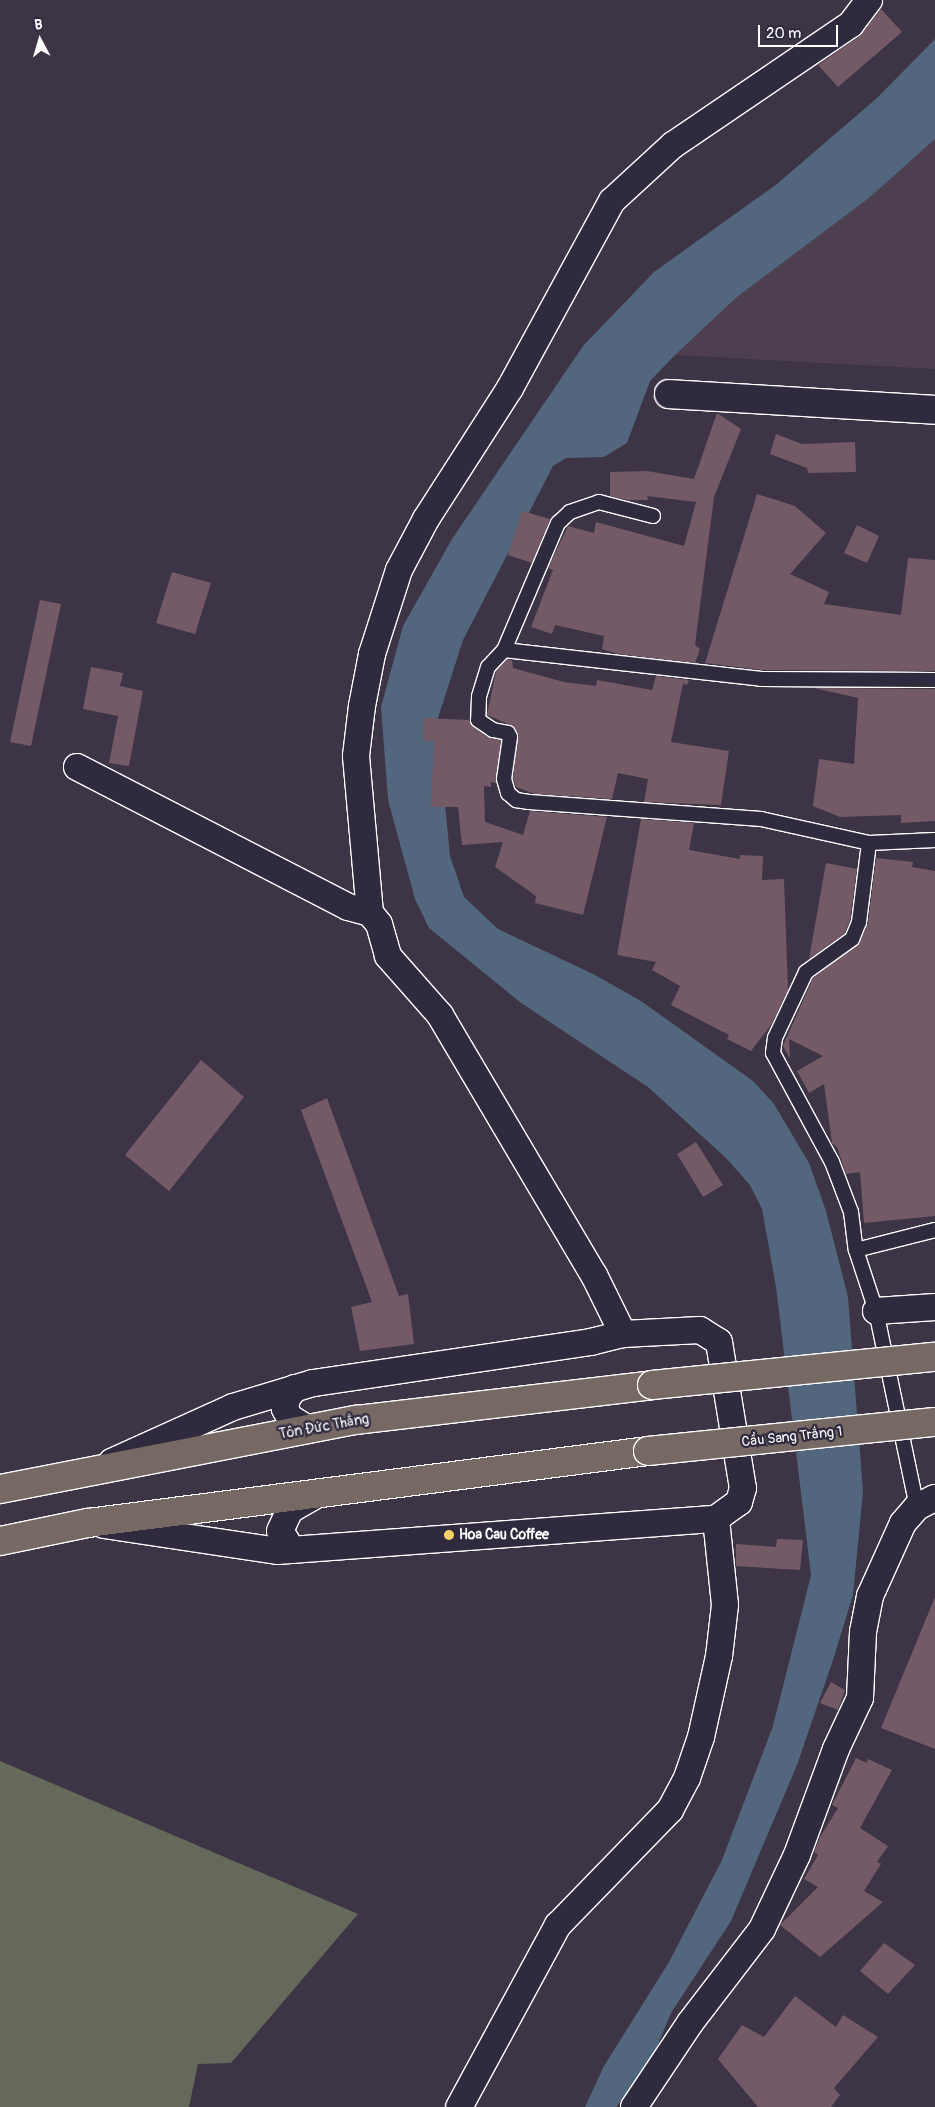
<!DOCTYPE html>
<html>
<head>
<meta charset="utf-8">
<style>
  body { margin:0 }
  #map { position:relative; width:935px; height:2107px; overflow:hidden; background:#3d3445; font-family:Pangolin,sans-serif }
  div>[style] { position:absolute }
  .built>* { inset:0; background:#4d3f4f }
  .green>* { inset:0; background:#65695b }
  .water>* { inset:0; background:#52677d }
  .building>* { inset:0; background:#735a66 }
  .roads { filter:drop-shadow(1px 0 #fff) drop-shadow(-1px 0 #fff) drop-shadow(0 1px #fff) drop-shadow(0 -1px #fff) }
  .service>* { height:14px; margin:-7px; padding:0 7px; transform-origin:7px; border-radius:7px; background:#2f2a3d }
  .minor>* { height:26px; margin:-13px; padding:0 13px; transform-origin:13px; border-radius:13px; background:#2f2a3d }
  .tertiary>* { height:28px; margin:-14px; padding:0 14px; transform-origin:14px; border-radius:14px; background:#2f2a3d }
  .trunk>* { height:28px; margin:-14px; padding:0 14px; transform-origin:14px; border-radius:14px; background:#766964 }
  .bridges { filter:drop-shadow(1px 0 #fff) drop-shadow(-1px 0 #fff) drop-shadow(0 1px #fff) drop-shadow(0 -1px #fff) }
  .trunk-bridge>* { height:28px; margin:-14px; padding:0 14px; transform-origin:14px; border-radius:14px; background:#766964 }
  .dots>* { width:14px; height:14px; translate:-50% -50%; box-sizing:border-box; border:2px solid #2f2a3d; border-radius:50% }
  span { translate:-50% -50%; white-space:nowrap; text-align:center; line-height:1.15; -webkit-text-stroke:4.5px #2f2a3d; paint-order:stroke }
  .street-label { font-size:14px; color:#fff }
  .poi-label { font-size:14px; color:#fff; font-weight:700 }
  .left { translate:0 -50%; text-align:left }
  .north { position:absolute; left:15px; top:15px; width:50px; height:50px; -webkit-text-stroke:4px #2f2a3d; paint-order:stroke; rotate:354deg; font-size:14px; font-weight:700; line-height:20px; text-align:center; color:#fff }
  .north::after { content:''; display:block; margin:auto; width:18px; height:22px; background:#fff; clip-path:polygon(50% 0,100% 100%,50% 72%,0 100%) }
  .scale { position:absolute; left:758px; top:25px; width:80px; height:22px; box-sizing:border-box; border:2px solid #fff; border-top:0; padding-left:6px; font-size:15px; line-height:18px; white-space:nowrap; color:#fff; -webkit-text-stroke:4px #2f2a3d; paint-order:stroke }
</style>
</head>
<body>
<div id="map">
  <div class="built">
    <i style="clip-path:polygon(935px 139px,935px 369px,675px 355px,737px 297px,869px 198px)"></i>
  </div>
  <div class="green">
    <i style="clip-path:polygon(0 1761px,358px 1914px,231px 2063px,198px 2064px,189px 2107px,0 2107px)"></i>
  </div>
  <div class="water">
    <i style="clip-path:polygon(935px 39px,935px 139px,869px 198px,737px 297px,675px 355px,650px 381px,627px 443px,604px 457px,566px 458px,553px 466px,463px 640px,437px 721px,450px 856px,464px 897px,498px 929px,593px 974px,641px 1001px,753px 1081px,774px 1104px,809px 1163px,826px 1211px,848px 1297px,863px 1492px,853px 1595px,833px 1660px,797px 1765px,731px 1921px,671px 2013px,649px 2066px,616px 2107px,585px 2107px,604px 2066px,669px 1962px,722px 1860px,773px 1726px,811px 1575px,776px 1287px,762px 1209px,750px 1185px,726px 1158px,648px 1087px,521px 1003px,429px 928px,415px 899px,388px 800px,381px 707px,403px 626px,452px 539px,583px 346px,654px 272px,777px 184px,877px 98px)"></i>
  </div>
  <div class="building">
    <i style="clip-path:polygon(881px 9px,902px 32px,838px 87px,818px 65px,860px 36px)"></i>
    <i style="clip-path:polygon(717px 413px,741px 429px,714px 497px,695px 645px,700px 649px,695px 663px,618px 654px,602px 649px,604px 636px,555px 625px,552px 634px,531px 627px,553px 570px,548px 568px,568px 526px,594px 533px,596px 522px,684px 546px,696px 502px,647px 496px,648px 500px,628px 500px,610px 496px,610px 472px,647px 471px,694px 479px)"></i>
    <i style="clip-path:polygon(776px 434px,802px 444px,855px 442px,856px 472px,808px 473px,807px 468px,770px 454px)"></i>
    <i style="clip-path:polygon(757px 494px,795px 506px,826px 533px,790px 574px,829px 592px,824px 604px,901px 615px,908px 558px,935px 560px,935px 671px,762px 670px,705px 663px)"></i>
    <i style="clip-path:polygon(522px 511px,550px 519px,532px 563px,508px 555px)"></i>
    <i style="clip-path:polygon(857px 525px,879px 536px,867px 563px,844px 553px)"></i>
    <i style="clip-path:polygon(172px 572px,211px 583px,195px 634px,156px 623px)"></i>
    <i style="clip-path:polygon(40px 600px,61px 604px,31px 746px,10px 742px)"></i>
    <i style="clip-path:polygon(507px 659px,512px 660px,513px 668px,564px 682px,596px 686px,597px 680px,652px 690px,656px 676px,689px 680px,687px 685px,683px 684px,671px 742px,729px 751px,721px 805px,644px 802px,648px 779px,618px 773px,612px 799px,535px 794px,516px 787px,513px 778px,518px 733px,513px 726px,487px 715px,496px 671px)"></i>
    <i style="clip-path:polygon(91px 667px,123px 673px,120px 686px,143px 691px,129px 766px,109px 763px,118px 716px,83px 709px)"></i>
    <i style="clip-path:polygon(814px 688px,935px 689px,935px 821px,901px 823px,901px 815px,840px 817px,813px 806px,819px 759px,854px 764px,858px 698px)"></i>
    <i style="clip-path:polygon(424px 718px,469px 720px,473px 727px,488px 737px,501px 740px,496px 783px,491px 782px,491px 787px,484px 786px,485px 822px,523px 835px,530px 811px,607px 817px,583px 915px,535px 903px,536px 896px,495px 867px,503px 842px,462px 845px,458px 807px,431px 807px,434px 741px,423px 740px)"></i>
    <i style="clip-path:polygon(641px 819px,694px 823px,689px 850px,740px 859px,740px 855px,763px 856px,762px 880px,784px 879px,788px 990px,771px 1025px,751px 1051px,727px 1039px,729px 1035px,671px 1005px,680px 986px,652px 970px,656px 962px,617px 955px)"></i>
    <i style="clip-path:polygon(876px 858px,913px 862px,912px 867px,935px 871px,935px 1216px,864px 1223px,860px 1172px,846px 1174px,837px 1147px,832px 1143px,824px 1084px,809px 1093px,797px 1071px,823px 1056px,789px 1039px,790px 1059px,783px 1046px,813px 978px,860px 942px,868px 923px)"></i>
    <i style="clip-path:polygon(826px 863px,857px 869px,850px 920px,845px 933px,809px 959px)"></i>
    <i style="clip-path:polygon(201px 1060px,244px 1097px,169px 1191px,125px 1155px)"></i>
    <i style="clip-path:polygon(327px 1098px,399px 1296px,408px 1294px,414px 1344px,360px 1351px,351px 1307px,372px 1302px,301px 1110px)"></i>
    <i style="clip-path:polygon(696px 1142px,723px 1185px,703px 1197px,677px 1154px)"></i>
    <i style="clip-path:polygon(777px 1539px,803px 1540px,800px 1570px,736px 1566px,736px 1544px,776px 1547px)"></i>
    <i style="clip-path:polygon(935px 1597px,935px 1749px,881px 1728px)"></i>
    <i style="clip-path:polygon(831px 1682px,845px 1690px,838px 1710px,820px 1703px)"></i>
    <i style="clip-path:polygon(856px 1758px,867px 1763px,868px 1759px,892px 1770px,860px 1828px,888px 1846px,877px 1862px,881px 1864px,864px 1891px,883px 1902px,820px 1957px,780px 1925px,818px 1887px,804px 1879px,818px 1855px,814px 1852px,820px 1837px,838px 1808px,832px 1805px)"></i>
    <i style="clip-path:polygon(884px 1943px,915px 1965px,888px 1994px,860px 1971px)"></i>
    <i style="clip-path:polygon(795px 1996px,836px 2027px,843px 2015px,878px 2037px,834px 2088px,840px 2095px,831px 2107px,758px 2107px,718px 2059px,742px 2025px,764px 2037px)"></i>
  </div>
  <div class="roads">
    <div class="service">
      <i style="left:653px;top:516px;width:56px;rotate:-165.5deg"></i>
      <i style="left:599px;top:502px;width:31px;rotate:161deg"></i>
      <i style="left:570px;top:512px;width:16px;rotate:137deg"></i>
      <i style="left:558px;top:523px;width:138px;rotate:113deg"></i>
      <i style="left:504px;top:650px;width:23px;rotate:133deg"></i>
      <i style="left:488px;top:667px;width:31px;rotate:107deg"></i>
      <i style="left:479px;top:697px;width:23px;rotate:92deg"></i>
      <i style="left:478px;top:720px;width:18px;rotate:34deg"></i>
      <i style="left:493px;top:730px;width:15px;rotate:11deg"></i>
      <i style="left:508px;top:733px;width:4px;rotate:63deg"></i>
      <i style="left:510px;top:737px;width:42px;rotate:98.1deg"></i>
      <i style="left:504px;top:779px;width:15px;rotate:74deg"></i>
      <i style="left:508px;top:793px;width:11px;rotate:41deg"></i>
      <i style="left:516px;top:800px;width:13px;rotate:9deg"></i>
      <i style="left:529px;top:802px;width:233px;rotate:4.2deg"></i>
      <i style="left:761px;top:819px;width:111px;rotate:12.5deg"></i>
      <i style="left:869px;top:843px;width:66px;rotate:-2.6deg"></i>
      <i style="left:504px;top:650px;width:259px;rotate:6.4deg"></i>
      <i style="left:761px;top:679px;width:174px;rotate:0.3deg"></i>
      <i style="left:869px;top:843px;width:80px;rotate:97.2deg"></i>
      <i style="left:859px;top:922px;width:18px;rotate:112deg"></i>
      <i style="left:852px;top:939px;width:57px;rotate:144.3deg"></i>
      <i style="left:806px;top:972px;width:73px;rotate:115.2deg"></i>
      <i style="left:775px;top:1038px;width:15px;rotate:98deg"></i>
      <i style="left:773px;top:1053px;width:124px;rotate:61.6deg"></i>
      <i style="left:832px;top:1162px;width:53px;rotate:69.2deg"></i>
      <i style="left:851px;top:1212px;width:38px;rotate:83deg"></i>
      <i style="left:856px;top:1250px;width:64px;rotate:71.8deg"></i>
      <i style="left:876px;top:1311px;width:200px;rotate:78.2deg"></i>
      <i style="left:856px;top:1250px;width:81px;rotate:-14.2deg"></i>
    </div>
    <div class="minor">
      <i style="left:77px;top:767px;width:305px;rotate:27.3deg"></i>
      <i style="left:348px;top:907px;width:23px;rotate:15deg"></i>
      <i style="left:370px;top:913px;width:14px;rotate:51deg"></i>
      <i style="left:379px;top:924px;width:33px;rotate:74deg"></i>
      <i style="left:388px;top:956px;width:79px;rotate:48.6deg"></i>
      <i style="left:440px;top:1015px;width:302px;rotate:59.4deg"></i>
      <i style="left:594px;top:1275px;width:66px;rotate:63.8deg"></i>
      <i style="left:623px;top:1334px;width:33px;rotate:166deg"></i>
      <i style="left:591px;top:1342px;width:281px;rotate:171.6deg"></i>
      <i style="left:313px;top:1383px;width:84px;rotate:163.3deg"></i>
      <i style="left:233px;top:1407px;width:133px;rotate:155.6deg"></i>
      <i style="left:370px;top:913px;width:158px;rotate:-95.1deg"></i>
      <i style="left:356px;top:756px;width:50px;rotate:-83.2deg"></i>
      <i style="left:362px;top:706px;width:53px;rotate:-79.1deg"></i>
      <i style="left:372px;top:654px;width:88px;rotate:-72.2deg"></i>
      <i style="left:399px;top:570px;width:58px;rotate:-62.1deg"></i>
      <i style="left:426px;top:519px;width:156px;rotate:-57.3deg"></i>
      <i style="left:510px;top:388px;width:213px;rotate:-61.4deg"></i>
      <i style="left:612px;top:201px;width:83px;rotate:-42.6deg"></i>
      <i style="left:673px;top:145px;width:215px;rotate:-34.2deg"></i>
      <i style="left:851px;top:24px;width:30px;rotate:-53deg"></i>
      <i style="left:876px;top:1311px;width:59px;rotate:-3.9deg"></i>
      <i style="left:623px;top:1334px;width:77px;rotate:-3deg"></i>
      <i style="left:700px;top:1330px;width:22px;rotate:32deg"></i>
      <i style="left:719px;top:1342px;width:148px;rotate:80.7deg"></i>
      <i style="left:743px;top:1488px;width:15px;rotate:106deg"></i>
      <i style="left:739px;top:1502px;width:29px;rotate:144deg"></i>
      <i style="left:295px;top:1388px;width:13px;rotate:129deg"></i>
      <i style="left:287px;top:1398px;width:11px;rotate:100deg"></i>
      <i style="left:285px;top:1409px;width:10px;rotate:61deg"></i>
      <i style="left:290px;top:1418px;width:21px;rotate:31deg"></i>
      <i style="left:104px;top:1525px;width:175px;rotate:8.5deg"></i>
      <i style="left:277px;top:1551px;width:440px;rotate:-4.2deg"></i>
      <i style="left:716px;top:1519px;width:86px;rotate:84deg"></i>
      <i style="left:725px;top:1605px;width:51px;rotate:96.7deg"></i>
      <i style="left:719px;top:1656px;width:83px;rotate:102.5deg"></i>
      <i style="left:701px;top:1737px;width:43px;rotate:108.9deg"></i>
      <i style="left:687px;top:1778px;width:36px;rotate:118deg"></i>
      <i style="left:670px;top:1810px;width:161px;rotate:134.2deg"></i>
      <i style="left:558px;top:1925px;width:207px;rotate:118.5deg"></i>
      <i style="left:292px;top:1550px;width:22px;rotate:-122deg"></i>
      <i style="left:280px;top:1531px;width:23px;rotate:-65deg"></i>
      <i style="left:290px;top:1510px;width:34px;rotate:-30deg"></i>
      <i style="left:634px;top:2107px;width:101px;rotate:-56.3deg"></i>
      <i style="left:690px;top:2023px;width:118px;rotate:-52.5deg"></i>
      <i style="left:762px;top:1929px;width:82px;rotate:-64.7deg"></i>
      <i style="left:797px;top:1855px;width:113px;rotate:-69.8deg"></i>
      <i style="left:836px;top:1749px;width:56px;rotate:-64.8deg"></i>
      <i style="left:860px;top:1698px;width:66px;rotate:-87.4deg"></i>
      <i style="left:863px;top:1632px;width:37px;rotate:-79deg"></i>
      <i style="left:870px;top:1596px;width:80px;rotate:-65.7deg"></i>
      <i style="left:903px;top:1523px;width:21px;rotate:-49deg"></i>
      <i style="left:917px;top:1507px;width:20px;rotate:-27deg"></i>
    </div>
    <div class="tertiary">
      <i style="left:669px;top:394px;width:266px;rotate:3.4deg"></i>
    </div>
    <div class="trunk">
      <i style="left:0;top:1489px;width:363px;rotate:-11deg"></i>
      <i style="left:356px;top:1420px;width:298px;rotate:-6.7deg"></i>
      <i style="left:0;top:1541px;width:90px;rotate:-11.6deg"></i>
      <i style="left:88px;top:1523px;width:565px;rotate:-7.33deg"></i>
    </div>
  </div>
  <div class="bridges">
    <div class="trunk-bridge">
      <i style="left:652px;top:1385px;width:284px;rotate:-5.7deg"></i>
      <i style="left:648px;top:1451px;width:288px;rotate:-5.8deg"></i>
    </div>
  </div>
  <div class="dots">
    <i style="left:449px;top:1535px;background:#ffd166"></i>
  </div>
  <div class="street-label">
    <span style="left:324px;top:1427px;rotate:-10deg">Tôn Đức Thắng</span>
    <span style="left:792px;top:1437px;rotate:-6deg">Cầu Sang Trắng 1</span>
  </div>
  <div class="poi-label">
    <span class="left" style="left:459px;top:1535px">Hoa Cau Coffee</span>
  </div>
  <div class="north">B</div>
  <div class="scale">20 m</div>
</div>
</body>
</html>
